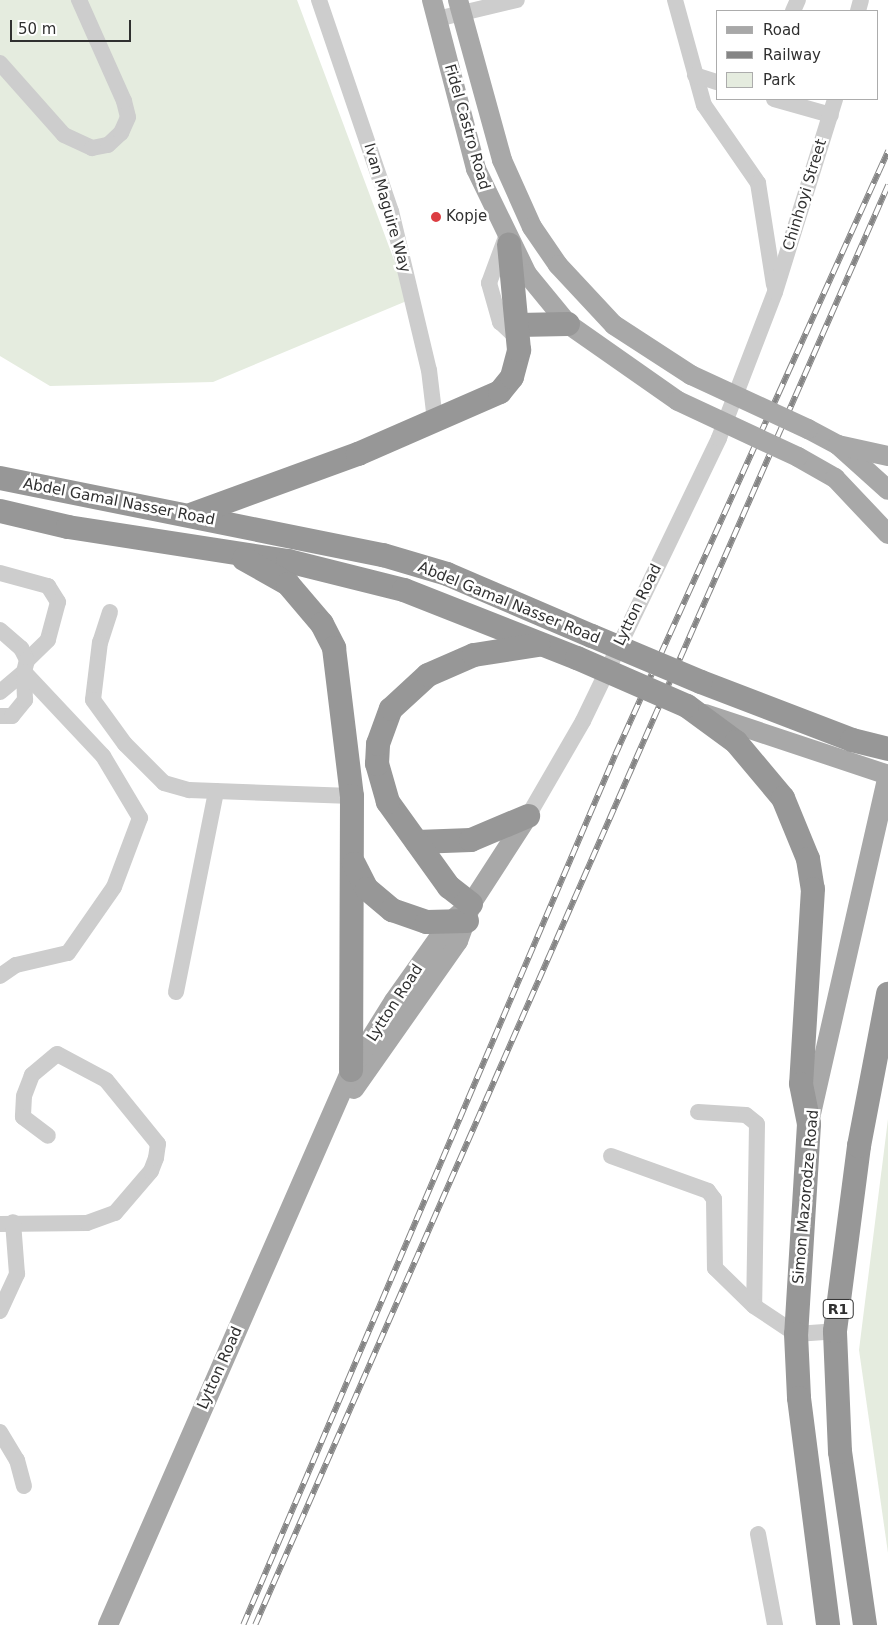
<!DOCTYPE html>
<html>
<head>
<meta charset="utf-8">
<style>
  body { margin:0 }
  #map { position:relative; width:888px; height:1625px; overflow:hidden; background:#fff; font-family:"DejaVu Sans",sans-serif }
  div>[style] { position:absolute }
  .green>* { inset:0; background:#e5ecdf }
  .minor>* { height:16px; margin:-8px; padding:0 8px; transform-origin:8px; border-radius:8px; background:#cdcdcd }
  .major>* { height:20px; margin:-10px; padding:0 10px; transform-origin:10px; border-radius:10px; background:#a8a8a8 }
  .highway>* { height:24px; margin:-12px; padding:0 12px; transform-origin:12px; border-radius:12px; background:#979797 }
  .rail>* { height:5.5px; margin-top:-2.75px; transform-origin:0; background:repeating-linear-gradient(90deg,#fff 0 11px,#858585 0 22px); box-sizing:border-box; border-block:1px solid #858585 }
  .major-bridge>* { height:20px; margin:-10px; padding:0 10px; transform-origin:10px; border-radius:10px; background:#a8a8a8 }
  .highway-bridge>* { height:24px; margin:-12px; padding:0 12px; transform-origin:12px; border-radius:12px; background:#979797 }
  .dots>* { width:14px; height:14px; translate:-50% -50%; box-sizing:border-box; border:2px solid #fff; border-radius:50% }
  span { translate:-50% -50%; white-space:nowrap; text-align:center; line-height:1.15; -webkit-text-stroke:5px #fff; paint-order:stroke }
  .shield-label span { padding:1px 4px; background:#fff; border:1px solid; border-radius:4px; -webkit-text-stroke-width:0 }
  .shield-label { font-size:14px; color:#303030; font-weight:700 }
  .street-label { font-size:15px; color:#303030 }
  .poi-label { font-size:15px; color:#303030 }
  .left { translate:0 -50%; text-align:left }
  .legend { position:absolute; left:716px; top:10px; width:162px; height:90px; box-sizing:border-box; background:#fff; border:1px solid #acacac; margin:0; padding:6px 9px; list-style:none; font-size:15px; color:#303030 }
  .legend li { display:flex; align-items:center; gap:10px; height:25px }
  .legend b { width:25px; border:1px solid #acacac }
  .scale { position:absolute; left:10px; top:20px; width:121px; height:22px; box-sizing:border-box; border:2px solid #303030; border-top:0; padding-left:6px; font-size:15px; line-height:18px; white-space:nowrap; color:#303030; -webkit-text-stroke:4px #fff; paint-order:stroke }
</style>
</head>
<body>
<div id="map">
  <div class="green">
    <i style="clip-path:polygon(0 0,297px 0,409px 300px,213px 382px,50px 386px,0 356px)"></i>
    <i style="clip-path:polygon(888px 1119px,888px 1553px,859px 1350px)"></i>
  </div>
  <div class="minor">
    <i style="left:319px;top:0;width:223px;rotate:71.2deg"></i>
    <i style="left:391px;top:211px;width:163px;rotate:76.6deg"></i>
    <i style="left:429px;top:370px;width:50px;rotate:83.2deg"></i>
    <i style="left:675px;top:0;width:109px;rotate:74.6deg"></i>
    <i style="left:704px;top:105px;width:95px;rotate:55.3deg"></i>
    <i style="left:758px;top:183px;width:103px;rotate:81.1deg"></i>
    <i style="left:793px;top:11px;width:12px;rotate:-66deg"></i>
    <i style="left:858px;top:11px;width:11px;rotate:-75deg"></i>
    <i style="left:437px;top:19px;width:82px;rotate:-13.4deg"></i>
    <i style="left:0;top:63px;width:96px;rotate:48.4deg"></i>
    <i style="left:64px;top:135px;width:31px;rotate:25deg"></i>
    <i style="left:92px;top:148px;width:16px;rotate:-11deg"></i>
    <i style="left:108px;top:145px;width:18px;rotate:-43deg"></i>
    <i style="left:121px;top:133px;width:17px;rotate:-66deg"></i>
    <i style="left:128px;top:117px;width:16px;rotate:-104deg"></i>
    <i style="left:124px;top:101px;width:111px;rotate:-114deg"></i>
    <i style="left:695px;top:75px;width:23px;rotate:18deg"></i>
    <i style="left:774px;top:99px;width:59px;rotate:15.7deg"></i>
    <i style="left:506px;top:237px;width:49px;rotate:110.3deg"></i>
    <i style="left:489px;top:283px;width:41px;rotate:74.2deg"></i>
    <i style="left:500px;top:322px;width:26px;rotate:43deg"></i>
    <i style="left:0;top:573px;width:50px;rotate:15.2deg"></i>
    <i style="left:48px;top:586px;width:19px;rotate:58deg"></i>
    <i style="left:58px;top:602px;width:39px;rotate:105deg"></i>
    <i style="left:48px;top:640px;width:29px;rotate:136deg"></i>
    <i style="left:110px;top:612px;width:32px;rotate:108deg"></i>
    <i style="left:100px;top:642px;width:58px;rotate:96.9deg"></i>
    <i style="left:93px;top:700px;width:54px;rotate:54deg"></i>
    <i style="left:125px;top:744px;width:55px;rotate:45deg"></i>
    <i style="left:164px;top:783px;width:26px;rotate:16deg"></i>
    <i style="left:189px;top:790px;width:163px;rotate:2.1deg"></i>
    <i style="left:0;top:630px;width:28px;rotate:41deg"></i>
    <i style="left:21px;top:648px;width:13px;rotate:63deg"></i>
    <i style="left:27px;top:660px;width:12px;rotate:104deg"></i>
    <i style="left:24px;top:672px;width:31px;rotate:140deg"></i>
    <i style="left:0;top:716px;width:12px"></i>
    <i style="left:12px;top:716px;width:21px;rotate:-51deg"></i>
    <i style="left:25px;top:700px;width:28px;rotate:-92deg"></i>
    <i style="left:528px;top:816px;width:110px;rotate:-59.9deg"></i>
    <i style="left:583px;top:721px;width:314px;rotate:-64.3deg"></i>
    <i style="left:719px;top:438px;width:156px;rotate:-69deg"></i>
    <i style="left:775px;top:292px;width:202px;rotate:-72.7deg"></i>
    <i style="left:0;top:976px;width:19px;rotate:-35deg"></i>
    <i style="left:16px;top:965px;width:53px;rotate:-13deg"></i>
    <i style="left:68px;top:953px;width:80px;rotate:-55.1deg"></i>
    <i style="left:114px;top:887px;width:74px;rotate:-69.4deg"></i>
    <i style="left:140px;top:818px;width:72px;rotate:-120.8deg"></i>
    <i style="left:103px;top:756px;width:115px;rotate:-133.2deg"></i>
    <i style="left:176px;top:992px;width:205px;rotate:-78.7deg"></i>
    <i style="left:698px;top:1112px;width:48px;rotate:3.6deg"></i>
    <i style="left:746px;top:1115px;width:14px;rotate:39deg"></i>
    <i style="left:757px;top:1124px;width:182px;rotate:90.9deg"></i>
    <i style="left:754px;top:1306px;width:50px;rotate:33.7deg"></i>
    <i style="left:796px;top:1334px;width:39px;rotate:-4deg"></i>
    <i style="left:611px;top:1156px;width:103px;rotate:19.8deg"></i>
    <i style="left:708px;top:1191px;width:10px;rotate:53deg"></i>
    <i style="left:714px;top:1199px;width:69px;rotate:89.2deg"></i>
    <i style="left:715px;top:1268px;width:54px;rotate:44.3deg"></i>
    <i style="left:0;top:1224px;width:87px;rotate:-0.7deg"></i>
    <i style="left:87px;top:1223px;width:30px;rotate:-20deg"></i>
    <i style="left:115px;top:1213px;width:55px;rotate:-49.4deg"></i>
    <i style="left:151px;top:1171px;width:14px;rotate:-69deg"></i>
    <i style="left:156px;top:1158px;width:14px;rotate:-82deg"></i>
    <i style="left:158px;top:1144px;width:82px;rotate:-129.1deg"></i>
    <i style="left:106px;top:1080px;width:55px;rotate:-152deg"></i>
    <i style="left:57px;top:1054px;width:33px;rotate:140deg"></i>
    <i style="left:32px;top:1075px;width:22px;rotate:111deg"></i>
    <i style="left:24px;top:1096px;width:21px;rotate:93deg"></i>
    <i style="left:23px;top:1117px;width:31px;rotate:37deg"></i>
    <i style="left:0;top:1311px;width:41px;rotate:-65.3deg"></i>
    <i style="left:17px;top:1274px;width:52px;rotate:-94.4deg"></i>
    <i style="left:0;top:1432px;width:33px;rotate:59deg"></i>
    <i style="left:17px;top:1460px;width:27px;rotate:75deg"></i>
    <i style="left:758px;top:1534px;width:93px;rotate:79.4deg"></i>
  </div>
  <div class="major">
    <i style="left:432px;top:0;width:175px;rotate:75.4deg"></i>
    <i style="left:476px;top:169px;width:117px;rotate:64.1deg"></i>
    <i style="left:527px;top:274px;width:65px;rotate:50.6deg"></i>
    <i style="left:568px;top:324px;width:134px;rotate:35deg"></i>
    <i style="left:458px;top:0;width:166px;rotate:74.6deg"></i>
    <i style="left:502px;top:160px;width:73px;rotate:65.9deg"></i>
    <i style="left:532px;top:227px;width:46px;rotate:55.6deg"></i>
    <i style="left:558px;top:265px;width:82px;rotate:47deg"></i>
    <i style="left:614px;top:325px;width:92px;rotate:33deg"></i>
    <i style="left:808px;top:429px;width:34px;rotate:28deg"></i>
    <i style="left:838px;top:445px;width:67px;rotate:42deg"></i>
    <i style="left:838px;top:445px;width:51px;rotate:12.4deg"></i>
    <i style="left:798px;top:457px;width:43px;rotate:29.6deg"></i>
    <i style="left:835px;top:478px;width:77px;rotate:46.6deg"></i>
    <i style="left:705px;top:714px;width:193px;rotate:18.4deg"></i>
    <i style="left:888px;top:775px;width:356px;rotate:102.8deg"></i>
    <i style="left:354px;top:1089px;width:181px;rotate:-54.9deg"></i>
    <i style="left:458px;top:941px;width:35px;rotate:-70deg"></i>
    <i style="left:108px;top:1625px;width:606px;rotate:-66.35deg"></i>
    <i style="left:351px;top:1070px;width:81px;rotate:-58.1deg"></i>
    <i style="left:394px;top:1001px;width:97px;rotate:-54.7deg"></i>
    <i style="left:450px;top:922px;width:28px;rotate:-41deg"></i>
    <i style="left:471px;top:904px;width:105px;rotate:-57.1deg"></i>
  </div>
  <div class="highway">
    <i style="left:518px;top:325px;width:50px;rotate:-1.1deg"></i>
    <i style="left:0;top:478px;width:391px;rotate:11.4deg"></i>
    <i style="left:383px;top:555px;width:67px;rotate:16.5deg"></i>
    <i style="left:447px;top:574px;width:158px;rotate:23.2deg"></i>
    <i style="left:0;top:511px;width:70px;rotate:13.2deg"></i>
    <i style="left:68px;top:527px;width:223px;rotate:8.8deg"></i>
    <i style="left:288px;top:561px;width:120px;rotate:14deg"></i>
    <i style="left:404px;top:590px;width:186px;rotate:21.5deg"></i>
    <i style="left:193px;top:514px;width:176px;rotate:-20deg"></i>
    <i style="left:358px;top:454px;width:155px;rotate:-23.6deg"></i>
    <i style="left:500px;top:392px;width:19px;rotate:-51deg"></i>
    <i style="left:512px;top:377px;width:28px;rotate:-75deg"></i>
    <i style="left:519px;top:350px;width:106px;rotate:-95.4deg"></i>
    <i style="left:244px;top:559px;width:51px;rotate:29.6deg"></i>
    <i style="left:288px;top:584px;width:52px;rotate:49.6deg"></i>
    <i style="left:322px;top:624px;width:27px;rotate:63deg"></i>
    <i style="left:334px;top:648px;width:149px;rotate:83.1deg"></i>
    <i style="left:352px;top:796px;width:274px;rotate:90.2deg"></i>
    <i style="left:701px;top:682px;width:162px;rotate:21deg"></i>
    <i style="left:852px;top:740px;width:37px;rotate:14deg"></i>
    <i style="left:687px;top:706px;width:61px;rotate:36.3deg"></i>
    <i style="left:736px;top:742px;width:73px;rotate:50deg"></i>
    <i style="left:783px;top:798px;width:66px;rotate:67.7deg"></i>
    <i style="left:808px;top:859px;width:30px;rotate:81deg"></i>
    <i style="left:813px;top:889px;width:195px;rotate:93.5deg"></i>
    <i style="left:801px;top:1084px;width:41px;rotate:78.7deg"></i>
    <i style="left:809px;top:1124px;width:210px;rotate:93.5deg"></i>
    <i style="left:796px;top:1334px;width:64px;rotate:87.3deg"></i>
    <i style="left:799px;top:1398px;width:229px;rotate:82.7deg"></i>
    <i style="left:417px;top:842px;width:54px;rotate:-2.1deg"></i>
    <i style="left:471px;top:840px;width:62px;rotate:-22.8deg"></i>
    <i style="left:354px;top:864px;width:28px;rotate:63deg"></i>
    <i style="left:367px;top:889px;width:33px;rotate:40deg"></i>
    <i style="left:392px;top:910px;width:37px;rotate:19deg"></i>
    <i style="left:427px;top:922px;width:40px;rotate:-1.4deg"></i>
    <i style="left:471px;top:904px;width:28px;rotate:-142deg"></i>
    <i style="left:449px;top:887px;width:105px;rotate:-125.7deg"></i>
    <i style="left:388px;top:802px;width:40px;rotate:-106deg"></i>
    <i style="left:377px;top:764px;width:20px;rotate:-87deg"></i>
    <i style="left:378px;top:744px;width:37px;rotate:-70deg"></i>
    <i style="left:391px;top:709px;width:50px;rotate:-42.6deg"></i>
    <i style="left:428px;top:675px;width:50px;rotate:-23.5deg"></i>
    <i style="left:474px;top:655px;width:65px;rotate:-8.9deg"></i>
    <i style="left:865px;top:1625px;width:175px;rotate:-98.2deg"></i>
    <i style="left:840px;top:1452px;width:121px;rotate:-92.4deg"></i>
    <i style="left:835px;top:1331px;width:187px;rotate:-82.6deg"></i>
    <i style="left:859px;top:1146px;width:155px;rotate:-79.2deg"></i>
  </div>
  <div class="rail">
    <i style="left:243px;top:1625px;width:946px;rotate:-66.85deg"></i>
    <i style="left:615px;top:755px;width:663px;rotate:-65.68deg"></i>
    <i style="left:255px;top:1625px;width:1573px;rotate:-66.27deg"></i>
  </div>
  <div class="major-bridge">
    <i style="left:691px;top:375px;width:129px;rotate:24.8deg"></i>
    <i style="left:678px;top:401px;width:132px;rotate:25deg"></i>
  </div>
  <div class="highway-bridge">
    <i style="left:592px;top:636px;width:118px;rotate:22.9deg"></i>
    <i style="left:577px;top:658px;width:120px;rotate:23.6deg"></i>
  </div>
  <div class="dots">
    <i style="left:436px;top:217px;background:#dc3d42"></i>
  </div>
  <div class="shield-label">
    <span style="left:838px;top:1309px">R1</span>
  </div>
  <div class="street-label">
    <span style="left:467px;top:127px;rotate:74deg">Fidel Castro Road</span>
    <span style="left:805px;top:195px;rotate:-73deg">Chinhoyi Street</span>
    <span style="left:387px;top:208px;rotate:74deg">Ivan Maguire Way</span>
    <span style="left:119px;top:502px;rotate:11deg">Abdel Gamal Nasser Road</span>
    <span style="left:509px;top:603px;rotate:22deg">Abdel Gamal Nasser Road</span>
    <span style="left:638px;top:605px;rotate:-64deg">Lytton Road</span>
    <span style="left:395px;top:1003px;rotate:-57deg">Lytton Road</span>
    <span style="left:806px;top:1197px;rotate:-85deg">Simon Mazorodze Road</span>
    <span style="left:220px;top:1368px;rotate:-66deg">Lytton Road</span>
  </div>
  <div class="poi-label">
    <span class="left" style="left:446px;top:217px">Kopje</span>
  </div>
  <ul class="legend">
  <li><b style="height:6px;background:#a8a8a8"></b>Road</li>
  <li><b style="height:6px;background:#858585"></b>Railway</li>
  <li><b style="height:14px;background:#e5ecdf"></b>Park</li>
  </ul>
  <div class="scale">50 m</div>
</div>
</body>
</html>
